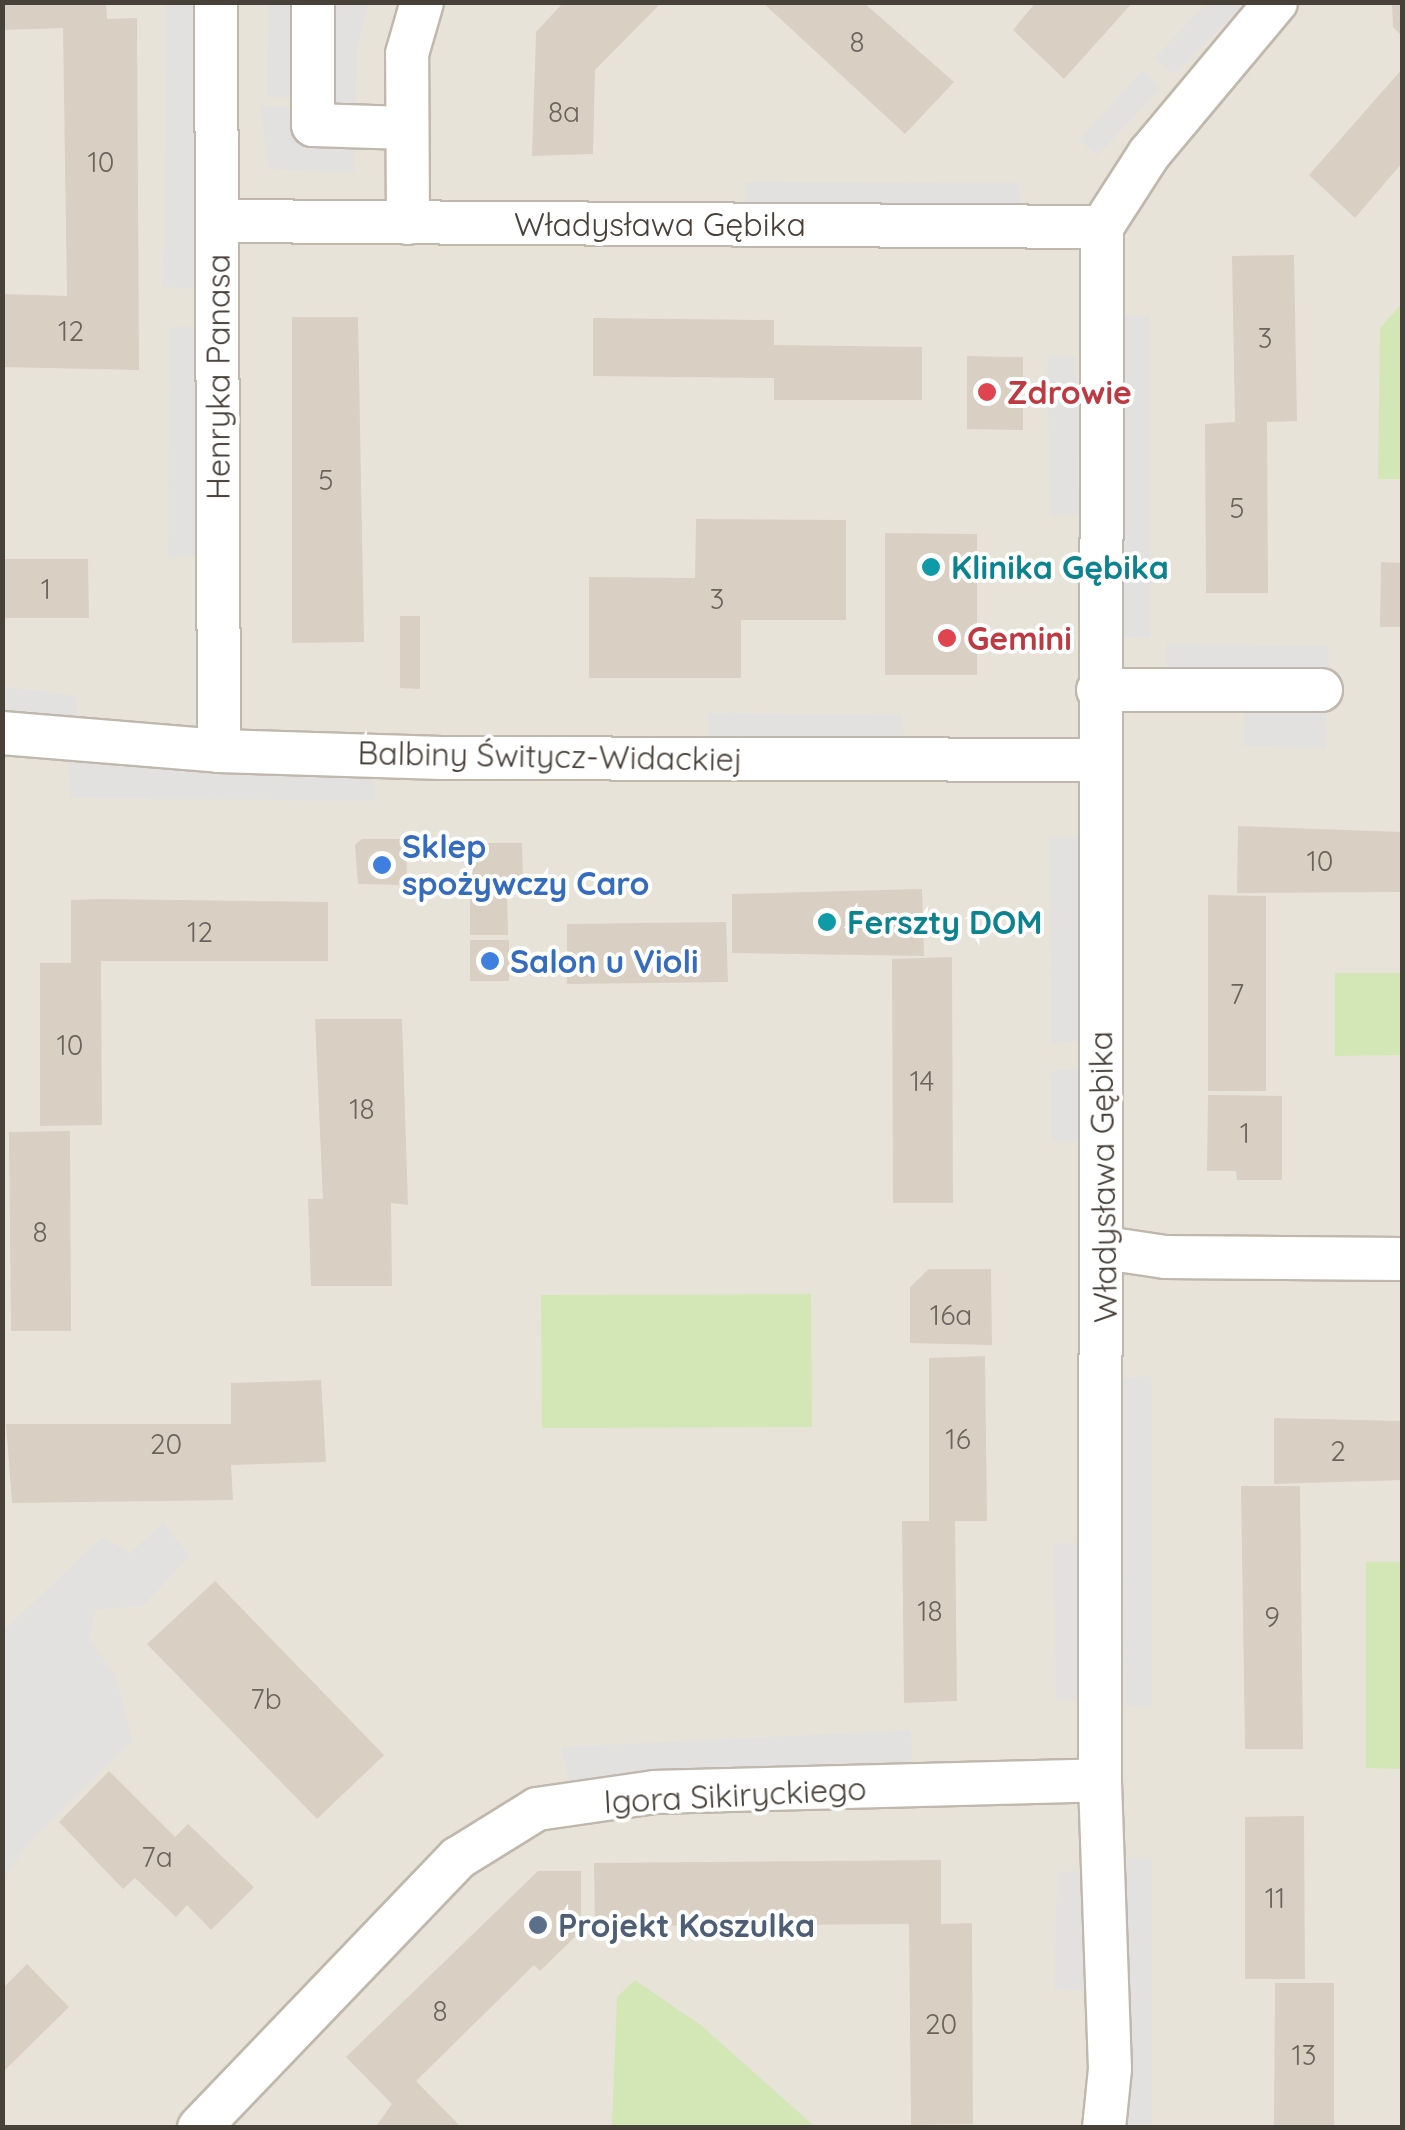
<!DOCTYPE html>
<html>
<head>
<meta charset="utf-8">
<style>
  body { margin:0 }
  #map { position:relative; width:1405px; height:2130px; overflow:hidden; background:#f4f1eb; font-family:Quicksand,sans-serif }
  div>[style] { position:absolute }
  .residential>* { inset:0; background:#e8e3d9 }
  .green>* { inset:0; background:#d3e6b6 }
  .parking>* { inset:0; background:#e3e1df }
  .building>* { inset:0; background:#d9cfc3 }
  .roads { filter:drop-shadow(2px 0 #c0b8ad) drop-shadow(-2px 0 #c0b8ad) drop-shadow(0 2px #c0b8ad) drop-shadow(0 -2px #c0b8ad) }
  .minor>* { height:42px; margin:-21px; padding:0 21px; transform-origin:21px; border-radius:21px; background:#fff }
  .dots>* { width:28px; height:28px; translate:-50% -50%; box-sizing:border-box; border:5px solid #fff; border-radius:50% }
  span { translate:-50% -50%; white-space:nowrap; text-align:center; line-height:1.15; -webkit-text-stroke:8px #fff; paint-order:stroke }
  .number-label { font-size:28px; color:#6c645c }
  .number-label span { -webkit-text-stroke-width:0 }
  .street-label { font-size:32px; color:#484139 }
  .health-label { font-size:32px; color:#be3a42; font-weight:700 }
  .left { translate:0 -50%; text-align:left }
  .culture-label { font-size:32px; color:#0d838f; font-weight:700 }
  .shop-label { font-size:32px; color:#366cbe; font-weight:700 }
  .service-label { font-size:32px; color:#4e5e75; font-weight:700 }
  .frame { position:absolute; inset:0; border:5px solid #484139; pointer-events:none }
</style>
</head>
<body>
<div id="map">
  <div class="residential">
    <i style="clip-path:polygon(3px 3px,1402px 3px,1402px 2127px,3px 2127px)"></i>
  </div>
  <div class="green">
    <i style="clip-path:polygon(1402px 303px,1402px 479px,1378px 479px,1380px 328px)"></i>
    <i style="clip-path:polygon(1335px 973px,1402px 973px,1402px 1055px,1335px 1056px)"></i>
    <i style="clip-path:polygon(811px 1294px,812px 1427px,542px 1428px,541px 1295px)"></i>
    <i style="clip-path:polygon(1366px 1562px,1402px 1562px,1402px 1769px,1366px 1768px)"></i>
    <i style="clip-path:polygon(635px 1980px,702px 2026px,814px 2126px,612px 2127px,617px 1997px)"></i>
  </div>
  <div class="parking">
    <i style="clip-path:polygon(166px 3px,193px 3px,196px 289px,163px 287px)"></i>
    <i style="clip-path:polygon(268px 3px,369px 3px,358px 45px,354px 173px,268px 169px,260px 105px,293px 107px,294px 97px,266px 97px)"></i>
    <i style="clip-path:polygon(1206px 3px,1246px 3px,1174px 75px,1154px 58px)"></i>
    <i style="clip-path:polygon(1143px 70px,1161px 88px,1098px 155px,1078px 140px)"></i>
    <i style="clip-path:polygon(745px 182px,1019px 183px,1021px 205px,746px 205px)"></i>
    <i style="clip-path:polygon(1122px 316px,1150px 316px,1150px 637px,1120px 638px)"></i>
    <i style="clip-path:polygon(169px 327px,196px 327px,197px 556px,168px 557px)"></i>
    <i style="clip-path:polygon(1047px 356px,1076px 357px,1079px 515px,1050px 515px)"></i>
    <i style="clip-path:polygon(1166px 644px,1329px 646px,1326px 749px,1243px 746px,1244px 707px,1165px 706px)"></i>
    <i style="clip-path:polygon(3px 686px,76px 696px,79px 721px,3px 715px)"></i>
    <i style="clip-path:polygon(708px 713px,902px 715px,905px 740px,708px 737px)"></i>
    <i style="clip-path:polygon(68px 762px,375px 773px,375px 801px,70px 798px)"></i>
    <i style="clip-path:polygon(1049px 837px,1080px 837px,1080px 1041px,1051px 1044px)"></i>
    <i style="clip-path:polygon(1080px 1068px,1080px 1141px,1051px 1141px,1050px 1071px)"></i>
    <i style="clip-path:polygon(1152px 1376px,1152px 1709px,1125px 1705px,1120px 1378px)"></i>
    <i style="clip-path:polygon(163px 1522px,190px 1556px,143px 1606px,96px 1610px,89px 1638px,116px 1677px,133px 1740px,28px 1843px,3px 1880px,3px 1631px,102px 1537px,130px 1553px)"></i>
    <i style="clip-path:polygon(1078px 1543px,1080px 1701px,1056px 1699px,1053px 1544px)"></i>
    <i style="clip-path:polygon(911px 1730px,913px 1769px,639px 1773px,569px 1782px,561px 1747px)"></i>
    <i style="clip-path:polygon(1124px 1859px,1152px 1859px,1152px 2127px,1122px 2128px)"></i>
    <i style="clip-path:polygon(1086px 1871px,1086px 1991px,1054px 1988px,1057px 1872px)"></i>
  </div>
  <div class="building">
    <i style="clip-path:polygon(2px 2px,106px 2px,107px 19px,137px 18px,139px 370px,2px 367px,2px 294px,67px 296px,63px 28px,2px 30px)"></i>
    <i style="clip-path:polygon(564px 2px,662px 2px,595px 70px,593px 154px,532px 156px,536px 32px)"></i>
    <i style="clip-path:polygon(762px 2px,863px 2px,954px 82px,905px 134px)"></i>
    <i style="clip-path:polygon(1036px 2px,1133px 2px,1064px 79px,1013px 30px)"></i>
    <i style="clip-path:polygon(1392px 2px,1402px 2px,1402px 36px,1393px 27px)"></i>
    <i style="clip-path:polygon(1402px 69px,1402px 163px,1355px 218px,1309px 175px)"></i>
    <i style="clip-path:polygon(1294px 255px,1297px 421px,1267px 422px,1268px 593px,1206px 593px,1205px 424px,1235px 422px,1232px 256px)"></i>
    <i style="clip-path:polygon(292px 317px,358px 317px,364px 642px,292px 643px)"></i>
    <i style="clip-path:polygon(593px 318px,774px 320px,774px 345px,922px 347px,922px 400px,774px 400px,774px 378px,593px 376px)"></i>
    <i style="clip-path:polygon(967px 356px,1023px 357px,1023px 430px,967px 429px)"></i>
    <i style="clip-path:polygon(696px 519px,846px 520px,846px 620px,741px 620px,741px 678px,589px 678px,589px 577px,695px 578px)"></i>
    <i style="clip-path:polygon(885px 533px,977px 534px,977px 675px,885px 675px)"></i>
    <i style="clip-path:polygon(2px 559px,88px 559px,89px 618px,2px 618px)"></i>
    <i style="clip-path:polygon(1381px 562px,1402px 563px,1402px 627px,1380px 627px)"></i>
    <i style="clip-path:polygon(400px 616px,420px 616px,420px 689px,400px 688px)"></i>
    <i style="clip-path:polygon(1238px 826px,1402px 832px,1402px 892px,1237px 893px)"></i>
    <i style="clip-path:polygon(362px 839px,406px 839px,407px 885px,358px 884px,355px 845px)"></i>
    <i style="clip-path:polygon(470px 843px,522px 843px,523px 879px,471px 880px)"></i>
    <i style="clip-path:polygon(922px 889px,924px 956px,732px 953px,732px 894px)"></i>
    <i style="clip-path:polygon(507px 893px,508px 935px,470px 935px,470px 894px)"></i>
    <i style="clip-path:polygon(1208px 895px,1266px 896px,1266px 1091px,1208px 1091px)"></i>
    <i style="clip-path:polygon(101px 899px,328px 902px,328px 961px,101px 961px,102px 1125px,40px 1126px,40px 963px,71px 963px,71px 900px)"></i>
    <i style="clip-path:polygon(726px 922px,728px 982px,567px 984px,567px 924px)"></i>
    <i style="clip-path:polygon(470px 940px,509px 940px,509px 981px,470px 981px)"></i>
    <i style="clip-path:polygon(952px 957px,953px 1203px,893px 1203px,892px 959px)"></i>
    <i style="clip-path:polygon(315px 1019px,402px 1019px,408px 1205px,391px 1203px,392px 1286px,311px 1286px,308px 1199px,323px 1199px)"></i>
    <i style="clip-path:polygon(1208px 1095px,1282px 1096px,1282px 1180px,1237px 1180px,1236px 1171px,1207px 1171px)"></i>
    <i style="clip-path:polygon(70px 1131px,71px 1331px,11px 1331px,9px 1132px)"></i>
    <i style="clip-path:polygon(929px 1269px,991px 1269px,992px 1345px,910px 1343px,910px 1287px)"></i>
    <i style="clip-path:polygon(985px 1356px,987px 1521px,955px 1521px,957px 1701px,904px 1703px,902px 1521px,929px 1521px,929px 1358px)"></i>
    <i style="clip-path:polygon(321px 1380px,326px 1462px,231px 1465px,233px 1500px,12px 1503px,6px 1424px,231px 1424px,231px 1383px)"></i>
    <i style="clip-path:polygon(1274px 1418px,1402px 1421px,1402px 1480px,1274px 1484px)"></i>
    <i style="clip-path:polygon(1241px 1486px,1300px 1486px,1303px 1749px,1245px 1749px)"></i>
    <i style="clip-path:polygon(215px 1581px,384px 1755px,317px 1819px,147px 1644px)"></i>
    <i style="clip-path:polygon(109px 1771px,175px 1837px,188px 1824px,254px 1887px,211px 1930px,187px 1905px,176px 1917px,135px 1878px,123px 1889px,59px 1822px)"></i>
    <i style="clip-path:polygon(1304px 1816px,1305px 1979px,1245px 1979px,1245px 1817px)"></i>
    <i style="clip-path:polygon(941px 1860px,941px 1924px,972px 1923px,973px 2124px,911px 2125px,909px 1924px,595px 1926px,594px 1863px)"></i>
    <i style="clip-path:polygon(538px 1871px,581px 1871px,581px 1931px,540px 1971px,534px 1965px,416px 2081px,462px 2128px,375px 2128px,392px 2104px,346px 2057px)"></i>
    <i style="clip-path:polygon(27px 1964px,69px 2007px,2px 2073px,2px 1989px)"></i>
    <i style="clip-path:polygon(1275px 1983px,1334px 1983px,1334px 2128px,1274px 2128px)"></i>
  </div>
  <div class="roads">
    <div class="minor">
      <i style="left:216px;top:2px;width:749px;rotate:89.77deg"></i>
      <i style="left:313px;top:2px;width:123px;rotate:90deg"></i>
      <i style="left:313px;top:125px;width:93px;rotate:1.8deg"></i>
      <i style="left:218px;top:221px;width:884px;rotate:0.39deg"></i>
      <i style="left:408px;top:223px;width:169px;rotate:-90.3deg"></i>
      <i style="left:407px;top:54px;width:54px;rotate:-73.9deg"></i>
      <i style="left:1098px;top:690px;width:223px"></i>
      <i style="left:2px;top:733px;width:218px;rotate:4.7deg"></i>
      <i style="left:219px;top:751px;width:223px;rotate:1.8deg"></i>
      <i style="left:442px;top:758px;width:655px;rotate:0.17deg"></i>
      <i style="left:1105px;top:1248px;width:61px;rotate:8.5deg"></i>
      <i style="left:1165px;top:1257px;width:237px;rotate:0.5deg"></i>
      <i style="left:199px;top:2128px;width:374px;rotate:-46.2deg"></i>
      <i style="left:458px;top:1858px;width:93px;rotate:-31.8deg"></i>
      <i style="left:537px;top:1809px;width:119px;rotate:-8.2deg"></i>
      <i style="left:655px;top:1792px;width:445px;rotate:-1.5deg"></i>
      <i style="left:1104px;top:2128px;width:59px;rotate:-84.2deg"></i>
      <i style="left:1110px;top:2069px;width:289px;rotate:-92deg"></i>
      <i style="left:1100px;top:1780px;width:1553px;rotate:-89.93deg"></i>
      <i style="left:1102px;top:227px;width:87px;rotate:-57.2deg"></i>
      <i style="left:1149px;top:154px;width:198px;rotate:-50.1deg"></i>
    </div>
  </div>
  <div class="dots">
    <i style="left:987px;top:392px;background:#e0444e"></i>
    <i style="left:931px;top:567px;background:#0f9aa8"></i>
    <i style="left:947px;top:638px;background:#e0444e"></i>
    <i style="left:382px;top:865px;background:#3f7fe0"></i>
    <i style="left:827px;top:922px;background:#0f9aa8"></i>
    <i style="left:490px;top:961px;background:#3f7fe0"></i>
    <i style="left:538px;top:1925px;background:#5c6f8a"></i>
  </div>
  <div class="number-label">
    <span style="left:857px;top:42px">8</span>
    <span style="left:564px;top:112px">8a</span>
    <span style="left:101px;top:162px">10</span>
    <span style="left:71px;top:331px">12</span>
    <span style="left:1265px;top:338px">3</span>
    <span style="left:326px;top:480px">5</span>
    <span style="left:1237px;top:508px">5</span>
    <span style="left:46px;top:589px">1</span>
    <span style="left:717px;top:599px">3</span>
    <span style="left:1320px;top:861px">10</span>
    <span style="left:200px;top:932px">12</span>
    <span style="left:1237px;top:994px">7</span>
    <span style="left:70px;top:1045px">10</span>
    <span style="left:922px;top:1081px">14</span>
    <span style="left:362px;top:1109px">18</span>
    <span style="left:1245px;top:1133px">1</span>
    <span style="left:40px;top:1232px">8</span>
    <span style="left:951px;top:1315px">16a</span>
    <span style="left:958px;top:1439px">16</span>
    <span style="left:166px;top:1444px">20</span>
    <span style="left:1338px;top:1451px">2</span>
    <span style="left:930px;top:1611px">18</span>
    <span style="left:1272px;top:1617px">9</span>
    <span style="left:266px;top:1699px">7b</span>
    <span style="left:157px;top:1857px">7a</span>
    <span style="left:1275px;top:1898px">11</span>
    <span style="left:440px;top:2011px">8</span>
    <span style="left:941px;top:2024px">20</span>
    <span style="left:1304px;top:2055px">13</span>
  </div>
  <div class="street-label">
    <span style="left:660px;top:224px">Władysława Gębika</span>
    <span style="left:218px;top:377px;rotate:-90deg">Henryka Panasa</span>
    <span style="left:550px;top:756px;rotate:1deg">Balbiny Świtycz-Widackiej</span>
    <span style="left:1103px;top:1177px;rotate:-91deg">Władysława Gębika</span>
    <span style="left:735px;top:1795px;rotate:-3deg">Igora Sikiryckiego</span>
  </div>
  <div class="health-label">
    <span class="left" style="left:1007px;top:392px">Zdrowie</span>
    <span class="left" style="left:967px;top:638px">Gemini</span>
  </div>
  <div class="culture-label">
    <span class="left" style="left:951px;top:567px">Klinika Gębika</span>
    <span class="left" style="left:847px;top:922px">Ferszty DOM</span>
  </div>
  <div class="shop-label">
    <span class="left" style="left:402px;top:865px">Sklep<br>spożywczy Caro</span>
    <span class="left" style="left:510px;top:961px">Salon u Violi</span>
  </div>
  <div class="service-label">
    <span class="left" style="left:558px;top:1925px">Projekt Koszulka</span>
  </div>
  <div class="frame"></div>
</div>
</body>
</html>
